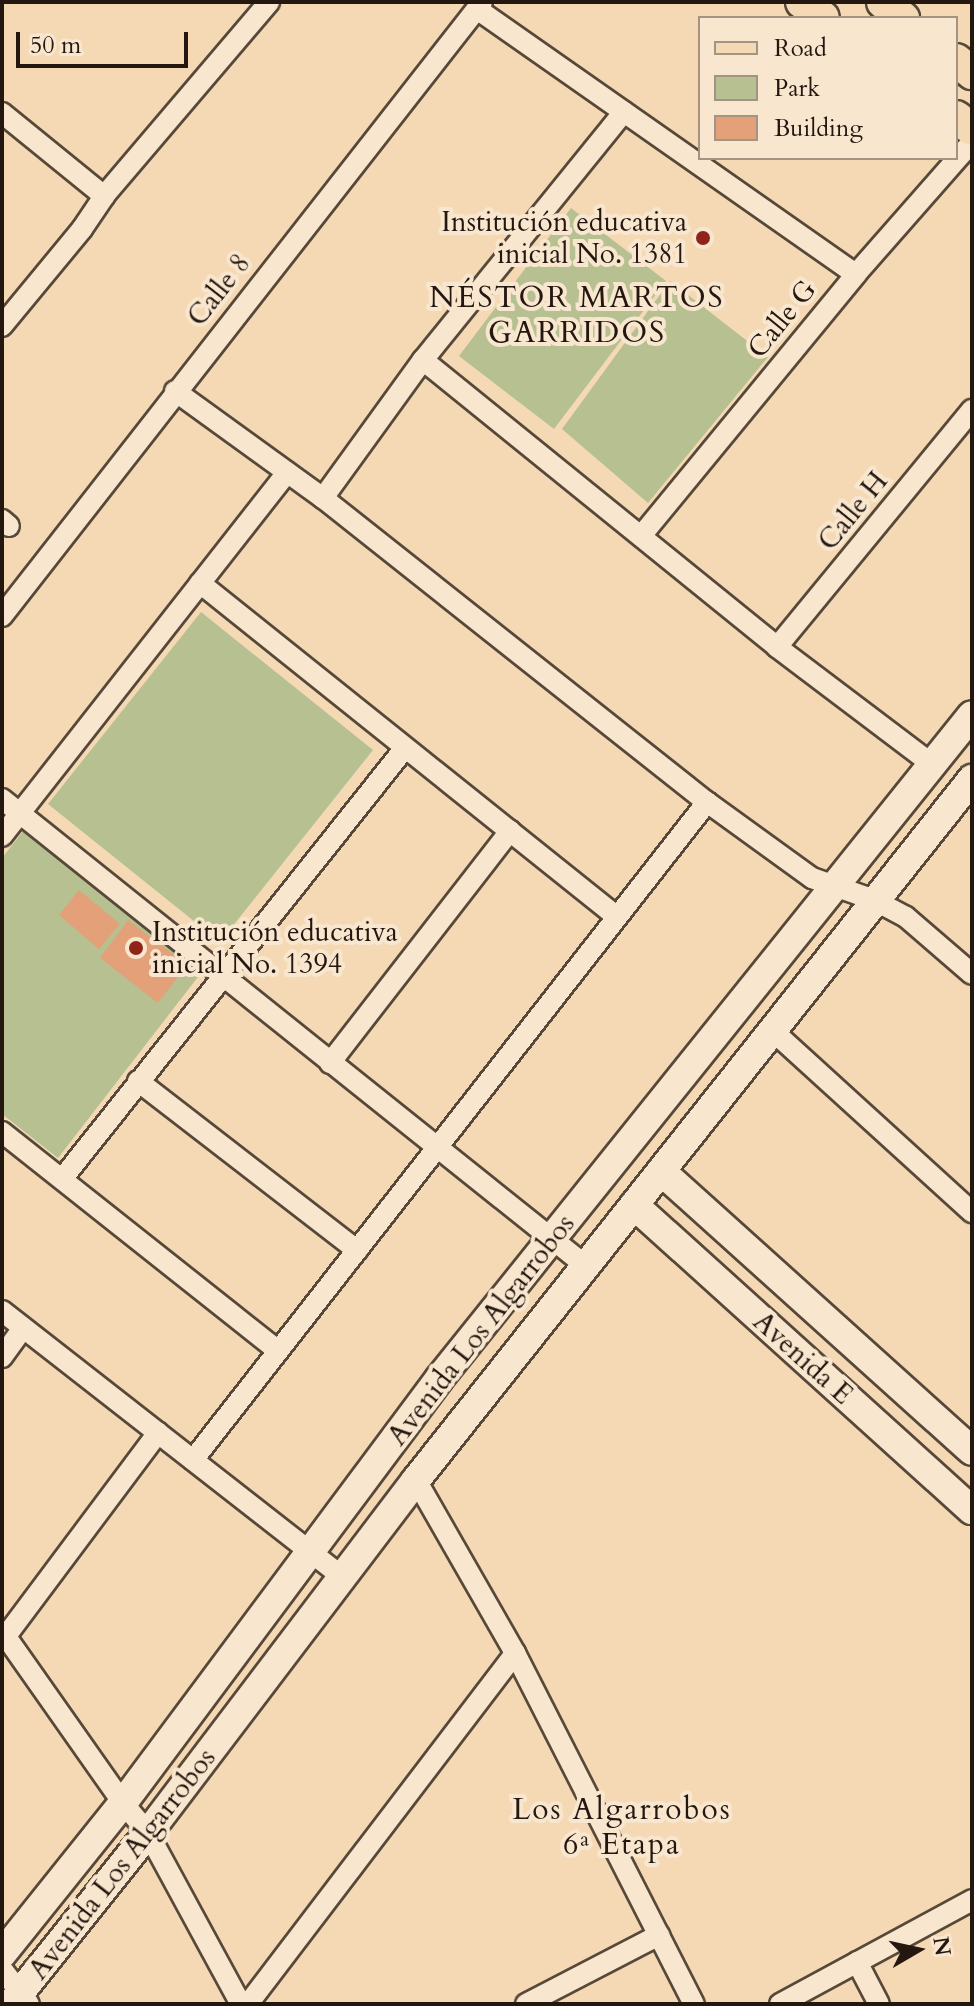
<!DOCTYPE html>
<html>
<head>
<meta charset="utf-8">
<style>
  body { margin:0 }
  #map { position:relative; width:974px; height:2006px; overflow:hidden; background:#f4d9b4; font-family:Cardo,serif }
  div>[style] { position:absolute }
  .green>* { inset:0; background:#b6c090 }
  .building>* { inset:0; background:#e3a079 }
  .roads { filter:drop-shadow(2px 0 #574839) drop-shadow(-2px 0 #574839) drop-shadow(0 2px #574839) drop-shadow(0 -2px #574839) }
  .street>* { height:20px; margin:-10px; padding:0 10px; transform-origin:10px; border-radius:10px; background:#f8e6ce }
  .secondary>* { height:28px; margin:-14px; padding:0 14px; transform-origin:14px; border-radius:14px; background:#f8e6ce }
  .primary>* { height:32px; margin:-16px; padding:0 16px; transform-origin:16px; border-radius:16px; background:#f4d9b4 }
  .dots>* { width:22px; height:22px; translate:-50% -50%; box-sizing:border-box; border:4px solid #f8e6ce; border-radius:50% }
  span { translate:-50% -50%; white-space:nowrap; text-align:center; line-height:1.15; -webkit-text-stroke:8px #f8e6ce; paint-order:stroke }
  .poi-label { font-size:28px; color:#231710 }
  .right { translate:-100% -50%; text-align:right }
  .left { translate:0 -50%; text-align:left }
  .street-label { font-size:28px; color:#231710 }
  .neighbourhood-label { font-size:30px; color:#231710; letter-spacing:2px }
  .frame { position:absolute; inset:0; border:4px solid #231710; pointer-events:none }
  .legend { position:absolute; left:698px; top:16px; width:260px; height:144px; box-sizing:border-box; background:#f8e6ce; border:2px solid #a39382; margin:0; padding:10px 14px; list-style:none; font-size:24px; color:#231710 }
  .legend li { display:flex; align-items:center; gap:16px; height:40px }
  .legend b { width:40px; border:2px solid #a39382 }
  .north { position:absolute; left:878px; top:1910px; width:80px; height:80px; -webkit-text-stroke:6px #f8e6ce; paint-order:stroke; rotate:81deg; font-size:22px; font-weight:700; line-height:32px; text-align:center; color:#231710 }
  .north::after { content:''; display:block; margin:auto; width:28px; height:36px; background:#231710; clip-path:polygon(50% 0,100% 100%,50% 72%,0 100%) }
  .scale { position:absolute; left:16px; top:32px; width:172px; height:36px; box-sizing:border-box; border:4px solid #231710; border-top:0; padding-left:10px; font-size:24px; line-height:28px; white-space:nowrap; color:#231710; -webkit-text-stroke:6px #f8e6ce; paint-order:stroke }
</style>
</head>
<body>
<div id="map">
  <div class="green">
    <i style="clip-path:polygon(571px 208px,666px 281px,554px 429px,459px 356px)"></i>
    <i style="clip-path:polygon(670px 281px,768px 357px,648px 503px,562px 429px)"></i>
    <i style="clip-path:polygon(201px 612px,373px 750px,220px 942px,48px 804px)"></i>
    <i style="clip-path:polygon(24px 830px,201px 973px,58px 1158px,2px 1114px,2px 858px)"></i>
  </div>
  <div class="building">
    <i style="clip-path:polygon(79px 890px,120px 924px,99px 949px,59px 915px)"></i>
    <i style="clip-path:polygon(128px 920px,187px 965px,158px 1003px,100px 958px)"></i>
  </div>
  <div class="roads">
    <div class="street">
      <i style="left:477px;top:9px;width:462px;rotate:35deg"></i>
      <i style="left:2px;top:113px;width:132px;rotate:39.1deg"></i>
      <i style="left:2px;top:326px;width:126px;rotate:-50.5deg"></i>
      <i style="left:82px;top:229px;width:40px;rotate:-56deg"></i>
      <i style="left:104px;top:196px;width:255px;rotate:-49.6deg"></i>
      <i style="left:423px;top:360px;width:456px;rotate:39deg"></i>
      <i style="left:777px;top:647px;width:196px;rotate:37.1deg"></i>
      <i style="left:175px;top:391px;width:183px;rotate:35.9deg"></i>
      <i style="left:323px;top:498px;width:490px;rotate:38.4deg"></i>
      <i style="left:707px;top:802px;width:130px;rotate:35.9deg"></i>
      <i style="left:812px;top:878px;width:66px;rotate:19.5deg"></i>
      <i style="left:874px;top:900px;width:36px;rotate:28deg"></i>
      <i style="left:906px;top:917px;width:87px;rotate:40.8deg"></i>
      <i style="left:323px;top:498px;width:170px;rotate:-54.1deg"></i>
      <i style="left:423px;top:360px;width:319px;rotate:-51deg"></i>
      <i style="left:2px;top:520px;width:9px;rotate:41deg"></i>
      <i style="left:641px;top:536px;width:339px;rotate:-50.6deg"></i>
      <i style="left:856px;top:274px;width:176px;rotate:-48.7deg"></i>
      <i style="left:200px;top:583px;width:533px;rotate:38.68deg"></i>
      <i style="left:2px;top:616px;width:779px;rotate:-51.98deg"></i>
      <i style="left:777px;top:647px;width:307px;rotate:-50.6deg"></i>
      <i style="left:2px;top:799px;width:748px;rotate:38.65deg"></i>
      <i style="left:2px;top:836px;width:462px;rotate:-51.9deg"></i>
      <i style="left:774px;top:1032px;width:268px;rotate:42.3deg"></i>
      <i style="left:330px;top:1063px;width:294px;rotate:-52.2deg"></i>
      <i style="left:138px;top:1081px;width:277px;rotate:37.7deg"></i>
      <i style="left:2px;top:1132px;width:352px;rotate:38.4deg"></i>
      <i style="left:62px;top:1179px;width:551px;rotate:-51.49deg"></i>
      <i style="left:2px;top:1311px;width:432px;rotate:38deg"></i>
      <i style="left:2px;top:1357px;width:36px;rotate:-54deg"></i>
      <i style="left:193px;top:1460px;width:835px;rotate:-52deg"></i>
      <i style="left:416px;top:1480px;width:199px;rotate:60.2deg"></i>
      <i style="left:515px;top:1653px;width:394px;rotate:63deg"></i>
      <i style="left:2px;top:1631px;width:210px;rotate:54.9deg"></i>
      <i style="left:123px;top:1803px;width:39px;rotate:50deg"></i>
      <i style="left:148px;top:1833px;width:195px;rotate:61.5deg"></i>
      <i style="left:6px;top:1636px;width:254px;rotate:-53.2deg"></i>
      <i style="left:857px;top:1962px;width:47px;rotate:62.4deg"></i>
      <i style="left:2px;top:1969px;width:44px;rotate:52.4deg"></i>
      <i style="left:248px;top:2004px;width:441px;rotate:-52.7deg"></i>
      <i style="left:526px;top:2004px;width:150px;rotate:-27.4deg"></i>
      <i style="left:780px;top:2004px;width:218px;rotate:-28.4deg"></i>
    </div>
    <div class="secondary">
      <i style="left:661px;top:1171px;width:418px;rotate:42deg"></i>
      <i style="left:634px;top:1205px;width:455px;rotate:42.1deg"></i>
      <i style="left:2px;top:1954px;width:193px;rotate:-51.3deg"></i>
      <i style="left:123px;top:1803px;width:529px;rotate:-53.3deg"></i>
      <i style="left:439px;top:1379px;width:851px;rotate:-51.25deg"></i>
      <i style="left:11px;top:2004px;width:219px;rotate:-51.3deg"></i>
      <i style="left:148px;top:1833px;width:443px;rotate:-52.8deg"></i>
      <i style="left:416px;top:1480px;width:895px;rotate:-51.58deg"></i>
    </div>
    <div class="primary">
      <i style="left:802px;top:2px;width:26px;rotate:37deg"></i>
      <i style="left:883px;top:2px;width:26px;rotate:39deg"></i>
      <i style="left:956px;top:60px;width:21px;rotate:39deg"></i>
      <i style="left:956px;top:117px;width:20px;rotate:37deg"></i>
    </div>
  </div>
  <div class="dots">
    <i style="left:703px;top:238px;background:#8f2418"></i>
    <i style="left:136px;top:948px;background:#8f2418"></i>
  </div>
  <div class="poi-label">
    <span class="right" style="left:687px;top:238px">Institución educativa<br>inicial No. 1381</span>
    <span class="left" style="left:152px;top:948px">Institución educativa<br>inicial No. 1394</span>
  </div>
  <div class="street-label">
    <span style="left:219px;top:290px;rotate:-52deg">Calle 8</span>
    <span style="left:782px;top:319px;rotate:-51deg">Calle G</span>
    <span style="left:853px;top:511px;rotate:-51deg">Calle H</span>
    <span style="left:481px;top:1330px;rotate:-52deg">Avenida Los Algarrobos</span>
    <span style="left:803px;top:1358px;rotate:42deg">Avenida E</span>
    <span style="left:122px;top:1864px;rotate:-52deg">Avenida Los Algarrobos</span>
  </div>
  <div class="neighbourhood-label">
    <span style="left:577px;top:315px">NÉSTOR MARTOS<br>GARRIDOS</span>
    <span style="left:622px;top:1827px">Los Algarrobos<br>6ª Etapa</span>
  </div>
  <div class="frame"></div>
  <ul class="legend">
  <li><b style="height:10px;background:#f4d9b4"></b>Road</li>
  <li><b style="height:22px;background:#b6c090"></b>Park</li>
  <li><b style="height:22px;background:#e3a079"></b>Building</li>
  </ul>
  <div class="north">N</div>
  <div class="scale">50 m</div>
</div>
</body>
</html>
